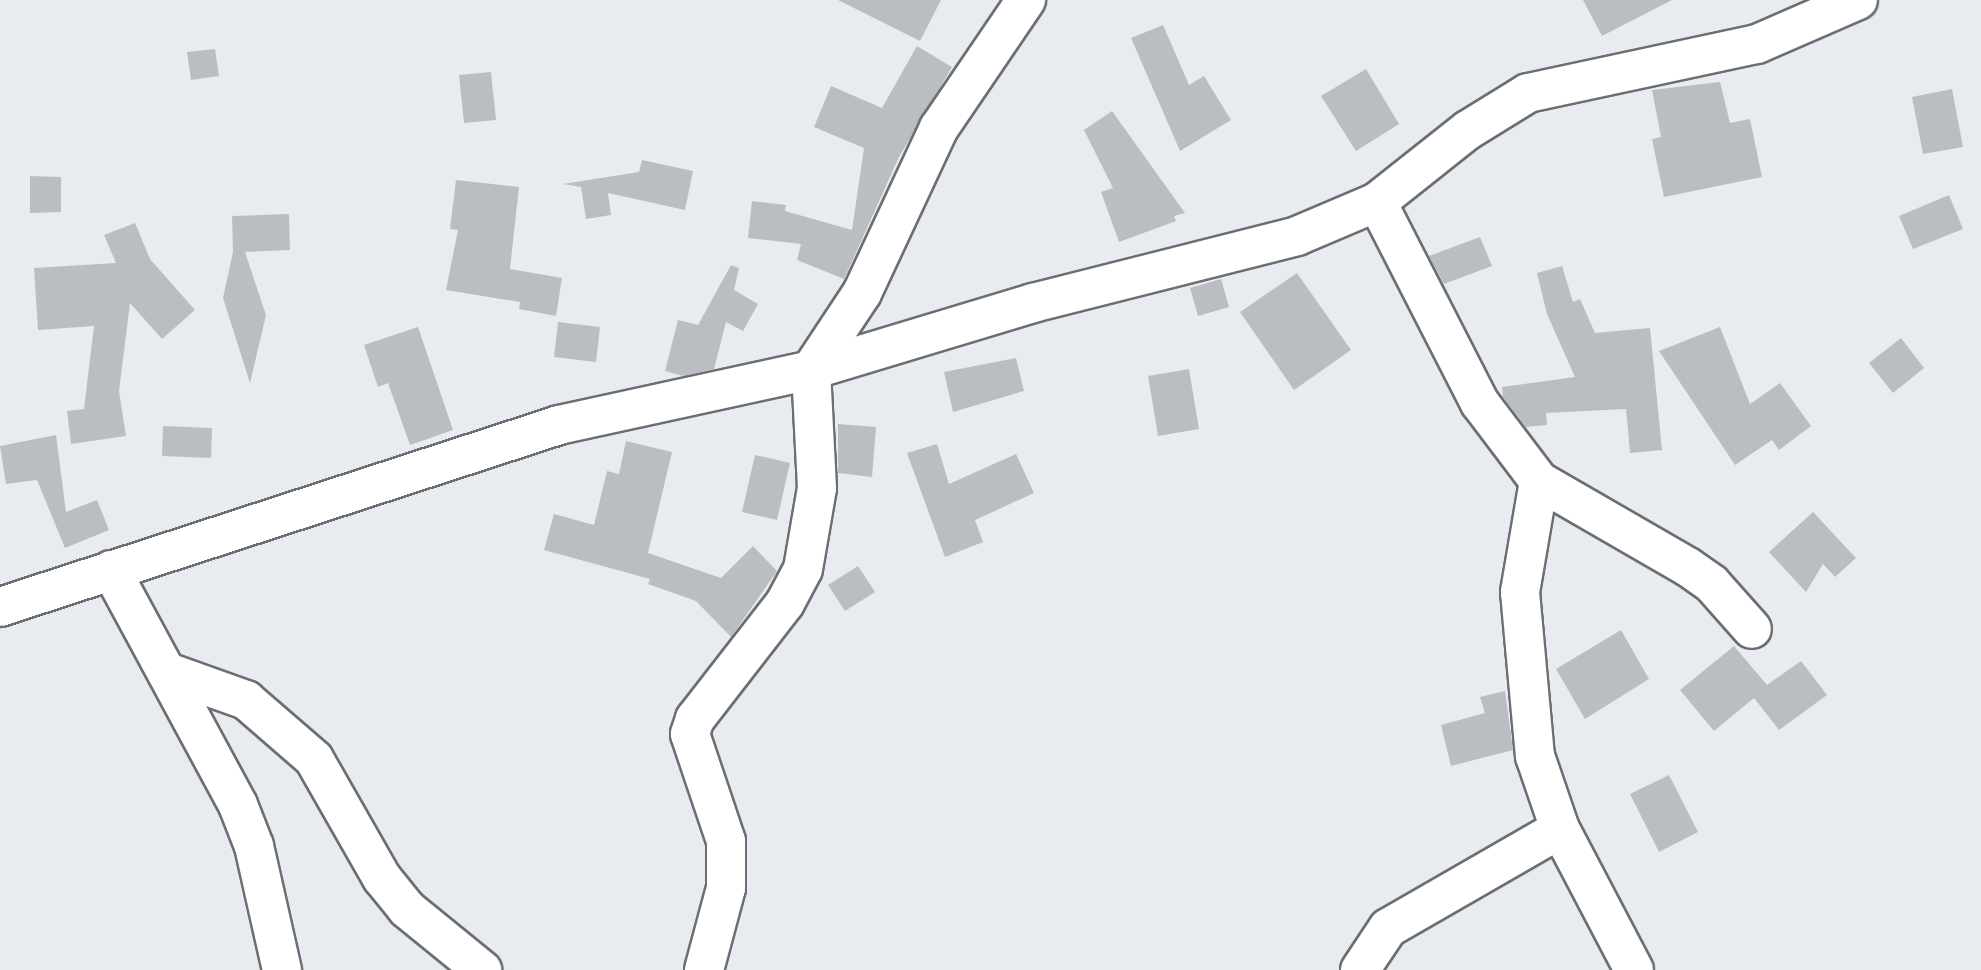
<!DOCTYPE html>
<html>
<head>
<meta charset="utf-8">
<style>
  body { margin:0 }
  #map { position:relative; width:1981px; height:970px; overflow:hidden; background:#e8ecf1; font-family:Manrope,sans-serif }
  div>[style] { position:absolute }
  .building>* { inset:0; background:#babec3 }
  .roads { filter:drop-shadow(2px 0 #6b6e73) drop-shadow(-2px 0 #6b6e73) drop-shadow(0 2px #6b6e73) drop-shadow(0 -2px #6b6e73) }
  .street>* { height:38px; margin:-19px; padding:0 19px; transform-origin:19px; border-radius:19px; background:#fff }
  span { translate:-50% -50%; white-space:nowrap; text-align:center; line-height:1.15; -webkit-text-stroke:6px #e8ecf1; paint-order:stroke }
</style>
</head>
<body>
<div id="map">
  <div class="building">
    <i style="clip-path:polygon(838px 0,941px 0,920px 41px)"></i>
    <i style="clip-path:polygon(1583px 0,1672px 0,1602px 36px)"></i>
    <i style="clip-path:polygon(1163px 25px,1189px 85px,1204px 76px,1231px 120px,1180px 151px,1131px 38px)"></i>
    <i style="clip-path:polygon(917px 46px,952px 67px,899px 157px,844px 279px,797px 260px,801px 244px,748px 238px,752px 201px,786px 205px,785px 211px,852px 230px,864px 148px,814px 127px,831px 86px,882px 108px)"></i>
    <i style="clip-path:polygon(215px 49px,219px 76px,191px 80px,187px 52px)"></i>
    <i style="clip-path:polygon(1366px 69px,1399px 124px,1356px 151px,1321px 96px)"></i>
    <i style="clip-path:polygon(491px 72px,496px 120px,464px 123px,459px 75px)"></i>
    <i style="clip-path:polygon(1720px 82px,1730px 123px,1750px 119px,1762px 177px,1664px 197px,1652px 139px,1661px 137px,1652px 90px)"></i>
    <i style="clip-path:polygon(1952px 89px,1963px 147px,1923px 154px,1912px 97px)"></i>
    <i style="clip-path:polygon(1112px 111px,1185px 213px,1174px 216px,1176px 221px,1119px 242px,1101px 192px,1113px 188px,1084px 130px)"></i>
    <i style="clip-path:polygon(642px 160px,693px 171px,685px 210px,608px 193px,611px 215px,586px 219px,581px 187px,563px 184px,639px 172px)"></i>
    <i style="clip-path:polygon(30px 176px,61px 177px,61px 212px,30px 213px)"></i>
    <i style="clip-path:polygon(456px 180px,519px 187px,510px 269px,562px 278px,556px 316px,519px 309px,520px 302px,446px 290px,458px 230px,450px 229px)"></i>
    <i style="clip-path:polygon(1949px 195px,1963px 229px,1913px 249px,1899px 216px)"></i>
    <i style="clip-path:polygon(289px 214px,290px 250px,245px 252px,266px 315px,250px 383px,223px 298px,233px 252px,232px 216px)"></i>
    <i style="clip-path:polygon(135px 223px,150px 259px,195px 310px,162px 339px,130px 303px,119px 391px,126px 436px,71px 444px,67px 411px,84px 409px,94px 326px,38px 330px,34px 268px,116px 263px,104px 235px)"></i>
    <i style="clip-path:polygon(1480px 237px,1492px 266px,1444px 284px,1429px 256px)"></i>
    <i style="clip-path:polygon(731px 265px,739px 268px,734px 290px,758px 304px,743px 331px,726px 322px,714px 369px,683px 376px,665px 371px,678px 320px,698px 325px)"></i>
    <i style="clip-path:polygon(1562px 266px,1573px 302px,1580px 299px,1595px 333px,1650px 328px,1662px 450px,1630px 453px,1626px 409px,1546px 413px,1547px 425px,1526px 427px,1503px 397px,1502px 387px,1575px 377px,1547px 314px,1537px 273px)"></i>
    <i style="clip-path:polygon(1297px 273px,1351px 350px,1294px 390px,1240px 312px)"></i>
    <i style="clip-path:polygon(1221px 279px,1229px 307px,1198px 316px,1190px 288px)"></i>
    <i style="clip-path:polygon(558px 322px,600px 327px,596px 362px,554px 357px)"></i>
    <i style="clip-path:polygon(418px 327px,453px 430px,410px 445px,388px 383px,378px 387px,364px 345px)"></i>
    <i style="clip-path:polygon(1720px 327px,1750px 404px,1780px 383px,1811px 426px,1779px 450px,1772px 440px,1735px 465px,1659px 351px)"></i>
    <i style="clip-path:polygon(1901px 338px,1924px 368px,1893px 393px,1869px 363px)"></i>
    <i style="clip-path:polygon(1016px 358px,1024px 391px,953px 412px,944px 372px)"></i>
    <i style="clip-path:polygon(1189px 369px,1199px 429px,1158px 436px,1148px 376px)"></i>
    <i style="clip-path:polygon(838px 424px,876px 427px,872px 477px,838px 473px)"></i>
    <i style="clip-path:polygon(163px 426px,212px 428px,211px 458px,162px 456px)"></i>
    <i style="clip-path:polygon(56px 435px,66px 512px,97px 500px,109px 530px,65px 548px,37px 480px,6px 484px,0 446px)"></i>
    <i style="clip-path:polygon(626px 441px,672px 452px,648px 553px,721px 578px,753px 546px,777px 571px,731px 637px,696px 601px,648px 584px,650px 579px,544px 550px,554px 514px,594px 525px,607px 471px,619px 474px)"></i>
    <i style="clip-path:polygon(937px 444px,949px 484px,1016px 454px,1034px 493px,975px 520px,983px 542px,945px 557px,907px 453px)"></i>
    <i style="clip-path:polygon(755px 455px,790px 463px,777px 520px,742px 512px)"></i>
    <i style="clip-path:polygon(1813px 512px,1856px 558px,1835px 577px,1823px 564px,1806px 592px,1769px 552px)"></i>
    <i style="clip-path:polygon(858px 566px,875px 592px,845px 611px,828px 585px)"></i>
    <i style="clip-path:polygon(1621px 630px,1649px 679px,1585px 719px,1556px 669px)"></i>
    <i style="clip-path:polygon(1734px 646px,1767px 685px,1801px 661px,1827px 695px,1779px 730px,1754px 698px,1714px 731px,1680px 690px)"></i>
    <i style="clip-path:polygon(1505px 691px,1513px 750px,1451px 766px,1441px 725px,1485px 713px,1480px 697px)"></i>
    <i style="clip-path:polygon(1669px 775px,1698px 832px,1659px 852px,1630px 794px)"></i>
  </div>
  <div class="roads">
    <div class="street">
      <i style="left:1377px;top:202px;width:226px;rotate:62.9deg"></i>
      <i style="left:1480px;top:403px;width:98px;rotate:52.9deg"></i>
      <i style="left:1539px;top:481px;width:172px;rotate:30deg"></i>
      <i style="left:1688px;top:567px;width:29px;rotate:35deg"></i>
      <i style="left:1712px;top:584px;width:60px;rotate:48.4deg"></i>
      <i style="left:1539px;top:481px;width:113px;rotate:99.7deg"></i>
      <i style="left:1520px;top:592px;width:165px;rotate:84.8deg"></i>
      <i style="left:1535px;top:756px;width:77px;rotate:71.1deg"></i>
      <i style="left:1560px;top:829px;width:159px;rotate:62.3deg"></i>
      <i style="left:111px;top:570px;width:267px;rotate:61.6deg"></i>
      <i style="left:238px;top:805px;width:44px;rotate:68.7deg"></i>
      <i style="left:254px;top:846px;width:127px;rotate:77.3deg"></i>
      <i style="left:0;top:607px;width:588px;rotate:-18.03deg"></i>
      <i style="left:559px;top:425px;width:258px;rotate:-12.3deg"></i>
      <i style="left:811px;top:370px;width:232px;rotate:-16.8deg"></i>
      <i style="left:1033px;top:303px;width:272px;rotate:-14.2deg"></i>
      <i style="left:1297px;top:236px;width:87px;rotate:-23deg"></i>
      <i style="left:1377px;top:202px;width:116px;rotate:-38.4deg"></i>
      <i style="left:1468px;top:130px;width:70px;rotate:-31.7deg"></i>
      <i style="left:1528px;top:93px;width:234px;rotate:-12.1deg"></i>
      <i style="left:1757px;top:44px;width:110px;rotate:-23.5deg"></i>
      <i style="left:170px;top:673px;width:81px;rotate:19.6deg"></i>
      <i style="left:246px;top:700px;width:90px;rotate:40.9deg"></i>
      <i style="left:314px;top:759px;width:137px;rotate:60.3deg"></i>
      <i style="left:382px;top:878px;width:40px;rotate:51deg"></i>
      <i style="left:407px;top:909px;width:97px;rotate:39.1deg"></i>
      <i style="left:704px;top:970px;width:85px;rotate:-75deg"></i>
      <i style="left:726px;top:888px;width:47px;rotate:-90deg"></i>
      <i style="left:726px;top:841px;width:113px;rotate:-108.6deg"></i>
      <i style="left:690px;top:734px;width:16px;rotate:-72deg"></i>
      <i style="left:695px;top:719px;width:147px;rotate:-52.2deg"></i>
      <i style="left:785px;top:603px;width:38px;rotate:-62deg"></i>
      <i style="left:803px;top:569px;width:82px;rotate:-80.2deg"></i>
      <i style="left:817px;top:488px;width:118px;rotate:-92.9deg"></i>
      <i style="left:811px;top:370px;width:92px;rotate:-56.5deg"></i>
      <i style="left:862px;top:293px;width:182px;rotate:-65deg"></i>
      <i style="left:939px;top:128px;width:155px;rotate:-55.8deg"></i>
      <i style="left:1360px;top:970px;width:50px;rotate:-56.3deg"></i>
      <i style="left:1388px;top:928px;width:198px;rotate:-29.9deg"></i>
    </div>
  </div>
</div>
</body>
</html>
